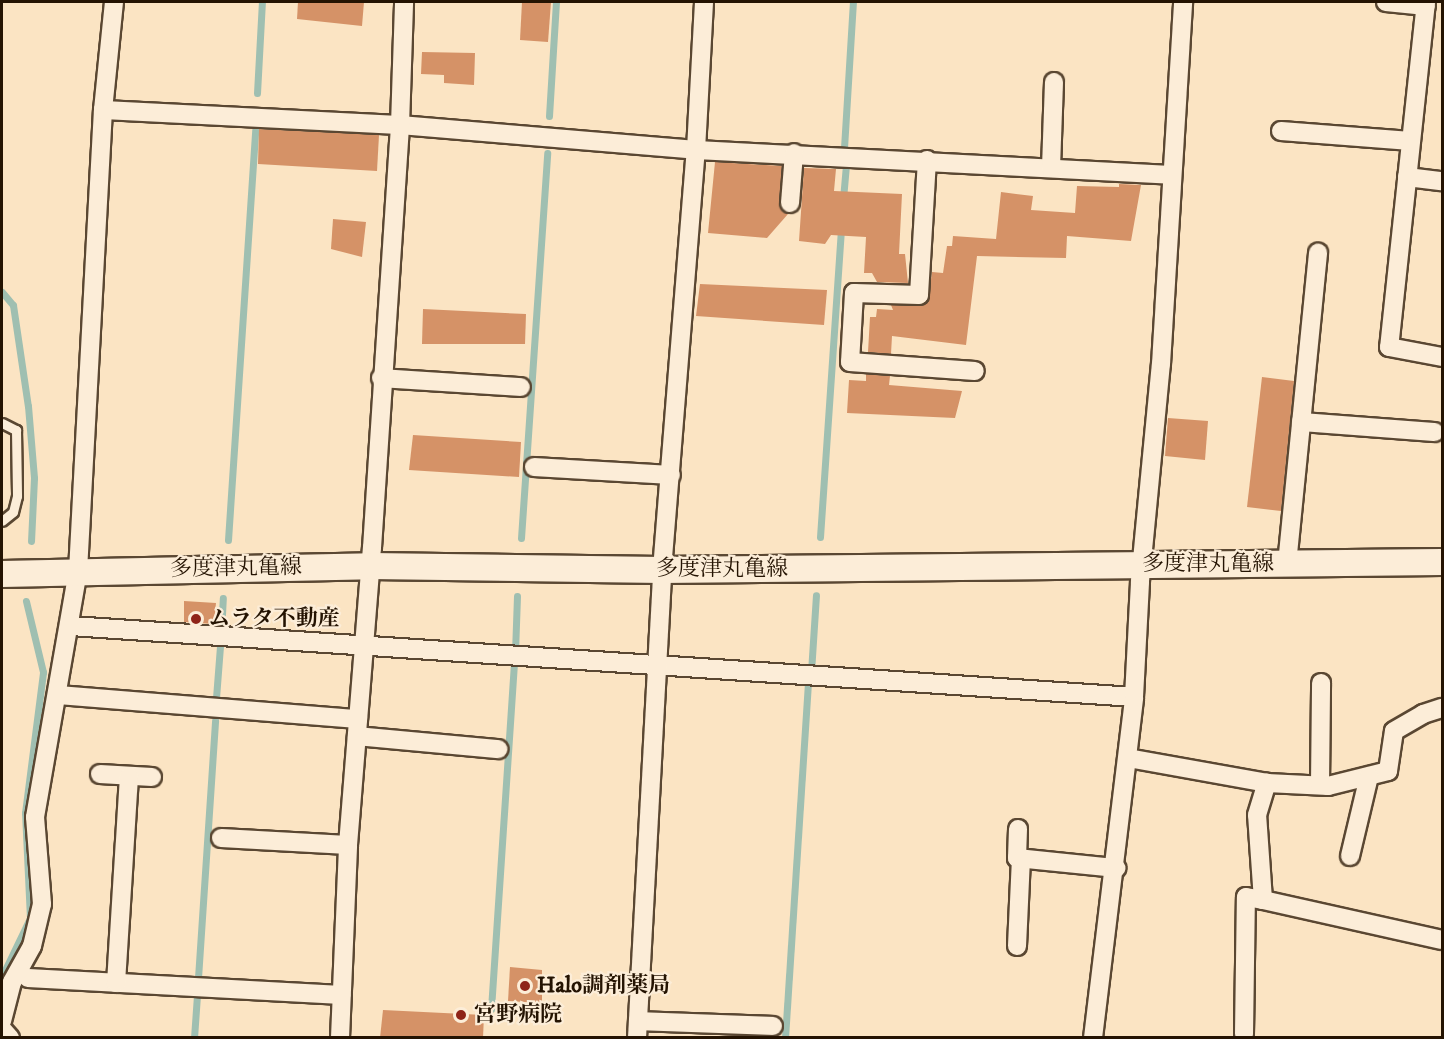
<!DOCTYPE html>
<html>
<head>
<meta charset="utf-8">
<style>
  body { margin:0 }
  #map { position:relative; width:1444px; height:1039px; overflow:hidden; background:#fbe4c3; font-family:"IM FELL DW Pica","Noto Serif JP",serif }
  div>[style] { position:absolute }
  .stream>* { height:7px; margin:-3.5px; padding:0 3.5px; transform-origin:3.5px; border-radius:3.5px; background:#9fbfb1 }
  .building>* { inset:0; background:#d59267 }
  .roads { filter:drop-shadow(2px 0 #5a4732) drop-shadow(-2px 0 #5a4732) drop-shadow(0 2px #5a4732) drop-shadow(0 -2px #5a4732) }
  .service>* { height:9px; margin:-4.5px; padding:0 4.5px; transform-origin:4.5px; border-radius:4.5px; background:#fcedd8 }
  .minor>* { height:18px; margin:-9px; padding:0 9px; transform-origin:9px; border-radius:9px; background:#fcedd8 }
  .secondary>* { height:26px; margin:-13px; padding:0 13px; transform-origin:13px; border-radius:13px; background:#fcedd8 }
  .dots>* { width:16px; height:16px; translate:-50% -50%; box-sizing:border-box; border:3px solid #fcedd8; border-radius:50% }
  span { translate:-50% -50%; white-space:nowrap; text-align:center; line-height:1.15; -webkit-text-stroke:4.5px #fcedd8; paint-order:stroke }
  .street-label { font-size:22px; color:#241302 }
  .poi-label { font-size:22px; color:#241302; font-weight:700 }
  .left { translate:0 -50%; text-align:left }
  .frame { position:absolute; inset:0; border:3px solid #241302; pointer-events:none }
</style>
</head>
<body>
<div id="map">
  <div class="stream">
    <i style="left:257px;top:93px;width:91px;rotate:-86.9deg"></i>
    <i style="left:549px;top:116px;width:114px;rotate:-86.5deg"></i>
    <i style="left:844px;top:148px;width:146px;rotate:-86.5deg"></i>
    <i style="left:843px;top:199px;width:35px;rotate:-85deg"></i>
    <i style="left:2px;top:292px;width:17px;rotate:50deg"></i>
    <i style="left:13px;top:305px;width:102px;rotate:81.6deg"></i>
    <i style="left:28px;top:406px;width:72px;rotate:85.2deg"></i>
    <i style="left:34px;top:478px;width:63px;rotate:92.7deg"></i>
    <i style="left:820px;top:537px;width:310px;rotate:-86.1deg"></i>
    <i style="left:521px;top:538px;width:386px;rotate:-86.1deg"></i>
    <i style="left:228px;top:540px;width:411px;rotate:-86.2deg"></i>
    <i style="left:221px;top:633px;width:35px;rotate:-87deg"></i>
    <i style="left:515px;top:653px;width:57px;rotate:-88deg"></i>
    <i style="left:811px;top:672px;width:77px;rotate:-86.3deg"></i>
    <i style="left:216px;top:698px;width:52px;rotate:-85.6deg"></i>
    <i style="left:2px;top:976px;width:64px;rotate:-64.2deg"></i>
    <i style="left:30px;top:918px;width:105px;rotate:-92.7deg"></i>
    <i style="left:25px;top:813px;width:142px;rotate:-82.7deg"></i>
    <i style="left:43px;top:672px;width:73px;rotate:-103.5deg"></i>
    <i style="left:198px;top:978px;width:258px;rotate:-86.2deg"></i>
    <i style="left:491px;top:1009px;width:345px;rotate:-86.2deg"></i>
    <i style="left:194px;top:1038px;width:43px;rotate:-86deg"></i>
    <i style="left:785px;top:1038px;width:354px;rotate:-86.3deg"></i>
  </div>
  <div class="building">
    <i style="clip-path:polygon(298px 2px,364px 2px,362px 26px,297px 19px)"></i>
    <i style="clip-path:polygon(522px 2px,551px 2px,548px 42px,520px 40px)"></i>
    <i style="clip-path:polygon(422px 52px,475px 53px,474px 85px,444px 83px,444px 75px,421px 74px)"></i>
    <i style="clip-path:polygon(259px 129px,379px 135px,377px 171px,258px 164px)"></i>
    <i style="clip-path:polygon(715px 162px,782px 166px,779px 203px,788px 214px,767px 238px,708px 233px)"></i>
    <i style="clip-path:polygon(804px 168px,836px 169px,834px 191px,902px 194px,899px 254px,905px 254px,908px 283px,877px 282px,872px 273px,864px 273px,866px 237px,831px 235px,825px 244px,799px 241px)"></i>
    <i style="clip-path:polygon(1119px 184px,1141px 185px,1131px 241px,1067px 236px,1066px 258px,977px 256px,966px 345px,892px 336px,891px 354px,868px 352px,870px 317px,876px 317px,877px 309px,893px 310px,891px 305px,919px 306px,928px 302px,932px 272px,943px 273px,947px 246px,952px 246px,953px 236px,996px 239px,1001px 192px,1033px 196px,1031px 210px,1075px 213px,1077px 186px,1119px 187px)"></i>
    <i style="clip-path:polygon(333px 219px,366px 222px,362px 257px,331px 249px)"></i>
    <i style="clip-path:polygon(700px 284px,827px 290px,824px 325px,696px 316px)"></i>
    <i style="clip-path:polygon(423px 309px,526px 314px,525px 344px,422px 344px)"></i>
    <i style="clip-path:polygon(866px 374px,890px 376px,889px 385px,962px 391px,955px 418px,847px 413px,849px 380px,866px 381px)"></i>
    <i style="clip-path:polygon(1262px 377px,1294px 381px,1281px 511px,1247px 507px)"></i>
    <i style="clip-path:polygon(1168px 418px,1208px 421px,1205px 460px,1165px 456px)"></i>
    <i style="clip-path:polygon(413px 435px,521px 442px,519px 477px,409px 470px)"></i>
    <i style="clip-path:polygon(184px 601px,216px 603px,214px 624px,184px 622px)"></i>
    <i style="clip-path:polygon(510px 967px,542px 970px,542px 1003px,508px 1001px)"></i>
    <i style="clip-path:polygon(383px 1010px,484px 1015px,483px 1038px,380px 1038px)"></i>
  </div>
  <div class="roads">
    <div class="service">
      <i style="left:2px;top:423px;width:16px;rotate:27deg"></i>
      <i style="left:16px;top:430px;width:66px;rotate:89.1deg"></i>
      <i style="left:17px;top:496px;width:16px;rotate:104deg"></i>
      <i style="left:13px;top:512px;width:14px;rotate:141deg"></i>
    </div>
    <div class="minor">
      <i style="left:1386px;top:2px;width:40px;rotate:5.7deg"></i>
      <i style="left:1426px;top:2px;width:347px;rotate:96.1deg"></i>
      <i style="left:1389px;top:347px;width:54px;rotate:10.7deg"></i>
      <i style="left:103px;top:110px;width:297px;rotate:2.9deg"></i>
      <i style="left:400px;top:125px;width:297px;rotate:4.8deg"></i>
      <i style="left:696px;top:150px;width:476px;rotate:3deg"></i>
      <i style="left:1281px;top:131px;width:130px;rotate:4.4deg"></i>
      <i style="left:927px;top:160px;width:135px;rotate:93.4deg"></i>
      <i style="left:919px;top:295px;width:65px;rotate:-178.2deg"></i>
      <i style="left:854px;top:293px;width:69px;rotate:93.3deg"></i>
      <i style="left:850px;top:362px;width:125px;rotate:4.1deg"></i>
      <i style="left:1051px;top:168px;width:86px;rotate:-88deg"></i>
      <i style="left:1407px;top:177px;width:35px;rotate:7deg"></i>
      <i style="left:790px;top:203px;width:50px;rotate:-85.4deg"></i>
      <i style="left:381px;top:378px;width:140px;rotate:3.7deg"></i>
      <i style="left:1301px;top:422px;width:134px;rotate:4.3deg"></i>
      <i style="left:534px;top:467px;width:137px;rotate:3.3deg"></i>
      <i style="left:1287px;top:564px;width:313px;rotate:-84.3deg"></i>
      <i style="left:71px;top:626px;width:1065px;rotate:3.82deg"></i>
      <i style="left:58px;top:695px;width:301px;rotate:4.6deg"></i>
      <i style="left:357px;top:736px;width:142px;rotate:5.3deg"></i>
      <i style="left:1128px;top:758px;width:141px;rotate:10.2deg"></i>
      <i style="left:1267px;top:783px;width:61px;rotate:2.8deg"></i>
      <i style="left:1328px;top:786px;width:62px;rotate:-14deg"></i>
      <i style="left:1388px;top:771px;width:40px;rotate:-81.5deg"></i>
      <i style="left:1394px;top:731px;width:34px;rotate:-30deg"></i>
      <i style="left:1423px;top:714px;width:20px;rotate:-18deg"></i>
      <i style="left:100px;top:774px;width:52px;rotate:3.3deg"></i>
      <i style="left:1320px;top:785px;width:102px;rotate:-89.4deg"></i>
      <i style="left:1018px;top:829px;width:29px;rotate:92deg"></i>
      <i style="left:1017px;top:858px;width:100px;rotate:5.8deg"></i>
      <i style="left:221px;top:838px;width:127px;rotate:3.2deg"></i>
      <i style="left:1350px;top:856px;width:82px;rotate:-76.6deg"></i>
      <i style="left:1263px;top:900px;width:183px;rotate:12.6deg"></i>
      <i style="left:1017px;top:946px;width:87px;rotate:-87.4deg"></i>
      <i style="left:28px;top:978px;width:314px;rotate:3.1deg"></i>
      <i style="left:116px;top:983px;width:207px;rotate:-86.4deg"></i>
      <i style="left:2px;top:1021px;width:40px;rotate:-75.6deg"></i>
      <i style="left:12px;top:982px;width:41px;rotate:-60.9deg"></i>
      <i style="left:32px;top:946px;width:43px;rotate:-76.6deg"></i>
      <i style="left:42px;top:904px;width:87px;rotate:-94.6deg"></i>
      <i style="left:35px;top:817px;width:250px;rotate:-80.1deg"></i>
      <i style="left:78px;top:571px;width:462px;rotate:-86.9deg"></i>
      <i style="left:103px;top:110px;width:109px;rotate:-84.2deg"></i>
      <i style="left:638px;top:1021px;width:135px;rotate:2.1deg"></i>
      <i style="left:2px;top:1029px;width:12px;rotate:48deg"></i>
      <i style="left:1244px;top:1034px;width:137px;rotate:-89.2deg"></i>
      <i style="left:1246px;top:897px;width:17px;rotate:10deg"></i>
      <i style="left:1263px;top:900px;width:85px;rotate:-94deg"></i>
      <i style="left:1257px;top:815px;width:34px;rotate:-73deg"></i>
      <i style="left:340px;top:1038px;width:193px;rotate:-87.6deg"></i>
      <i style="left:348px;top:845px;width:298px;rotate:-85.4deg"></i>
      <i style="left:372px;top:548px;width:424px;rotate:-86.2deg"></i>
      <i style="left:400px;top:125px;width:123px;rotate:-88.1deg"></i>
      <i style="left:637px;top:1038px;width:469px;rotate:-86.9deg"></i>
      <i style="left:662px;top:570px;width:421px;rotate:-85.4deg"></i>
      <i style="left:696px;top:150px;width:148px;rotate:-86.9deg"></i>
      <i style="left:1093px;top:1038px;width:343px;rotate:-83.1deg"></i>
      <i style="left:1134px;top:697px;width:116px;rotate:-87deg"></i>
      <i style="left:1140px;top:581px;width:218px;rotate:-84.5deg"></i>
      <i style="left:1161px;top:364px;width:363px;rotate:-86.5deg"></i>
    </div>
    <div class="secondary">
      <i style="left:2px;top:574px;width:369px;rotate:-1.2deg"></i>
      <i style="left:371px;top:566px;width:291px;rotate:0.8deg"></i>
      <i style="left:662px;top:570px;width:780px;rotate:-0.59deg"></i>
    </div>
  </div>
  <div class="dots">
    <i style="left:196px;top:619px;background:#8f2418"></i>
    <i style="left:525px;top:986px;background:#8f2418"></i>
    <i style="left:461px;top:1015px;background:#8f2418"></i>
  </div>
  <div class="street-label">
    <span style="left:1208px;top:564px">多度津丸亀線</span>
    <span style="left:236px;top:568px;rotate:-1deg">多度津丸亀線</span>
    <span style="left:722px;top:569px">多度津丸亀線</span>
  </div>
  <div class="poi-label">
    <span class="left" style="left:208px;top:619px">ムラタ不動産</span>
    <span class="left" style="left:537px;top:986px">Halo調剤薬局</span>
    <span class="left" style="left:474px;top:1015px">宮野病院</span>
  </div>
  <div class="frame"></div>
</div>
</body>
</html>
